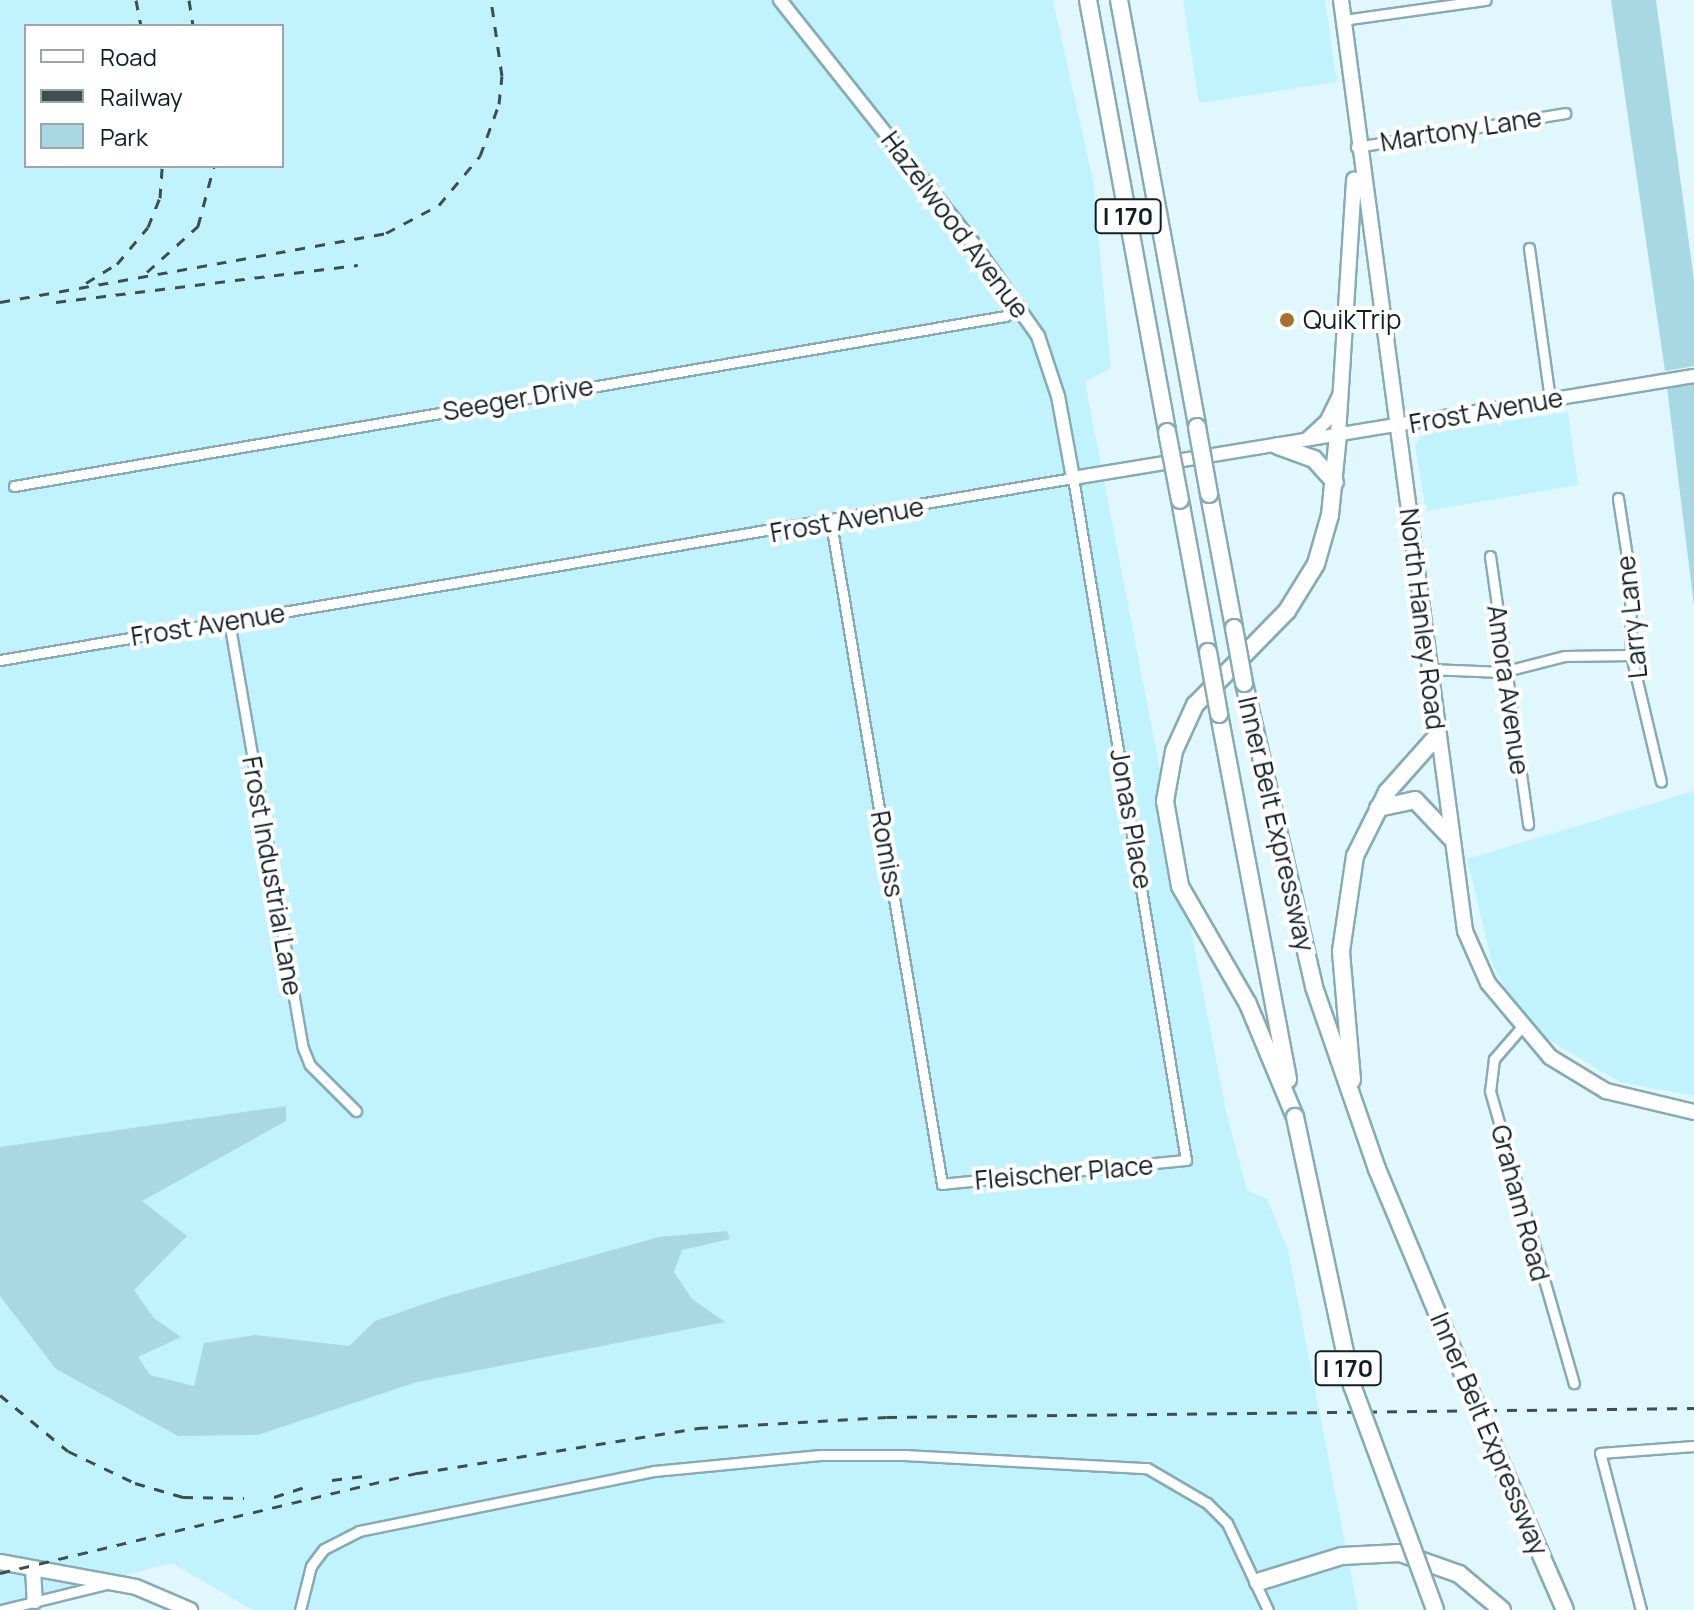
<!DOCTYPE html>
<html>
<head>
<meta charset="utf-8">
<style>
  body { margin:0 }
  #map { position:relative; width:1694px; height:1610px; overflow:hidden; background:#e0f7fd; font-family:Manrope,sans-serif }
  div>[style] { position:absolute }
  .built>* { inset:0; background:#c1f3ff }
  .green>* { inset:0; background:#a8d8e4 }
  .roads { filter:drop-shadow(2px 0 #86abb4) drop-shadow(-2px 0 #86abb4) drop-shadow(0 2px #86abb4) drop-shadow(0 -2px #86abb4) }
  .minor>* { height:9px; margin:-4.5px; padding:0 4.5px; transform-origin:4.5px; border-radius:4.5px; background:#fff }
  .tertiary>* { height:12px; margin:-6px; padding:0 6px; transform-origin:6px; border-radius:6px; background:#fff }
  .primary>* { height:14px; margin:-7px; padding:0 7px; transform-origin:7px; border-radius:7px; background:#fff }
  .motorway>* { height:16px; margin:-8px; padding:0 8px; transform-origin:8px; border-radius:8px; background:#fff }
  .rail>* { height:3px; margin-top:-1.5px; transform-origin:0; background:repeating-linear-gradient(90deg,#3d4e52 0 10px,transparent 0 20px) }
  .bridges { filter:drop-shadow(2px 0 #86abb4) drop-shadow(-2px 0 #86abb4) drop-shadow(0 2px #86abb4) drop-shadow(0 -2px #86abb4) }
  .motorway-bridge>* { height:16px; margin:-8px; padding:0 8px; transform-origin:8px; border-radius:8px; background:#fff }
  .dots>* { width:22px; height:22px; translate:-50% -50%; box-sizing:border-box; border:4px solid #fff; border-radius:50% }
  span { translate:-50% -50%; white-space:nowrap; text-align:center; line-height:1.15; -webkit-text-stroke:8px #fff; paint-order:stroke }
  .shield-label span { padding:2px 6px; background:#fff; border:2px solid; border-radius:6px; -webkit-text-stroke-width:0 }
  .shield-label { font-size:24px; color:#101f23; font-weight:700 }
  .street-label { font-size:26px; color:#101f23 }
  .poi-label { font-size:26px; color:#101f23 }
  .left { translate:0 -50%; text-align:left }
  .legend { position:absolute; left:24px; top:24px; width:260px; height:144px; box-sizing:border-box; background:#fff; border:2px solid #9fa5a7; margin:0; padding:10px 14px; list-style:none; font-size:24px; color:#101f23 }
  .legend li { display:flex; align-items:center; gap:16px; height:40px }
  .legend b { width:40px; border:2px solid #9fa5a7 }
</style>
</head>
<body>
<div id="map">
  <div class="built">
    <i style="clip-path:polygon(evenodd,0 0,1053px 0,1093px 180px,1111px 368px,1085px 382px,1226px 1111px,1247px 1190px,1267px 1199px,1288px 1250px,1358px 1610px,252px 1610px,172px 1563px,0 1608px,0 0,26px 26px,282px 26px,282px 166px,26px 166px,26px 26px)"></i>
    <i style="clip-path:polygon(1183px 0,1325px 0,1337px 82px,1199px 103px)"></i>
    <i style="clip-path:polygon(1568px 412px,1578px 485px,1426px 511px,1415px 445px,1423px 434px)"></i>
    <i style="clip-path:polygon(1694px 791px,1694px 1096px,1620px 1082px,1549px 1040px,1509px 996px,1492px 963px,1467px 859px)"></i>
  </div>
  <div class="green">
    <i style="clip-path:polygon(1611px 0,1656px 0,1694px 280px,1694px 366px,1665px 371px)"></i>
    <i style="clip-path:polygon(1694px 383px,1694px 606px,1667px 387px)"></i>
    <i style="clip-path:polygon(286px 1106px,286px 1121px,142px 1201px,187px 1236px,134px 1290px,154px 1318px,181px 1337px,138px 1357px,150px 1375px,194px 1386px,204px 1343px,255px 1335px,349px 1346px,375px 1321px,444px 1297px,659px 1237px,727px 1231px,730px 1239px,682px 1250px,674px 1272px,692px 1299px,725px 1322px,417px 1382px,258px 1435px,178px 1436px,56px 1369px,0 1296px,0 1147px)"></i>
  </div>
  <div class="roads">
    <div class="minor">
      <i style="left:1343px;top:20px;width:144px;rotate:-8deg"></i>
      <i style="left:1356px;top:147px;width:212px;rotate:-9.2deg"></i>
      <i style="left:1529px;top:248px;width:153px;rotate:82.1deg"></i>
      <i style="left:14px;top:486px;width:1005px;rotate:-9.73deg"></i>
      <i style="left:1005px;top:316px;width:17px;rotate:-36deg"></i>
      <i style="left:1618px;top:498px;width:79px;rotate:81.3deg"></i>
      <i style="left:1630px;top:576px;width:79px;rotate:89.3deg"></i>
      <i style="left:1631px;top:655px;width:130px;rotate:76.7deg"></i>
      <i style="left:1490px;top:556px;width:271px;rotate:81.9deg"></i>
      <i style="left:229px;top:621px;width:433px;rotate:80.2deg"></i>
      <i style="left:303px;top:1048px;width:18px;rotate:68deg"></i>
      <i style="left:310px;top:1065px;width:65px;rotate:45deg"></i>
      <i style="left:0;top:660px;width:1088px;rotate:-9.63deg"></i>
      <i style="left:1073px;top:478px;width:691px;rotate:80.59deg"></i>
      <i style="left:1186px;top:1160px;width:245px;rotate:174.4deg"></i>
      <i style="left:942px;top:1184px;width:670px;rotate:-99.53deg"></i>
      <i style="left:1429px;top:669px;width:73px;rotate:2.4deg"></i>
      <i style="left:1502px;top:672px;width:65px;rotate:-14.3deg"></i>
      <i style="left:1565px;top:656px;width:66px;rotate:-0.9deg"></i>
      <i style="left:1520px;top:1029px;width:40px;rotate:131deg"></i>
      <i style="left:1494px;top:1059px;width:32px;rotate:97deg"></i>
      <i style="left:1490px;top:1091px;width:304px;rotate:74deg"></i>
      <i style="left:1px;top:1610px;width:108px;rotate:-13.9deg"></i>
      <i style="left:300px;top:1610px;width:45px;rotate:-76deg"></i>
      <i style="left:311px;top:1566px;width:21px;rotate:-53deg"></i>
      <i style="left:324px;top:1549px;width:39px;rotate:-27deg"></i>
      <i style="left:359px;top:1531px;width:301px;rotate:-11.5deg"></i>
      <i style="left:654px;top:1471px;width:167px;rotate:-5.5deg"></i>
      <i style="left:820px;top:1455px;width:84px"></i>
      <i style="left:904px;top:1455px;width:243px;rotate:3.1deg"></i>
      <i style="left:1147px;top:1468px;width:69px;rotate:30.3deg"></i>
      <i style="left:1207px;top:1503px;width:28px;rotate:45deg"></i>
      <i style="left:1227px;top:1523px;width:96px;rotate:64.8deg"></i>
      <i style="left:1641px;top:1610px;width:162px;rotate:-104.6deg"></i>
      <i style="left:1600px;top:1453px;width:94px;rotate:-4.3deg"></i>
    </div>
    <div class="tertiary">
      <i style="left:780px;top:0;width:309px;rotate:51.6deg"></i>
      <i style="left:972px;top:242px;width:115px;rotate:54.9deg"></i>
      <i style="left:1038px;top:336px;width:63px;rotate:71.6deg"></i>
      <i style="left:1058px;top:396px;width:83px;rotate:79.6deg"></i>
      <i style="left:1073px;top:478px;width:629px;rotate:-9.33deg"></i>
      <i style="left:1308px;top:438px;width:26px;rotate:-43deg"></i>
      <i style="left:1327px;top:420px;width:28px;rotate:-64deg"></i>
    </div>
    <div class="primary">
      <i style="left:1341px;top:0;width:939px;rotate:82.41deg"></i>
      <i style="left:1465px;top:931px;width:57px;rotate:66.1deg"></i>
      <i style="left:1488px;top:983px;width:97px;rotate:50deg"></i>
      <i style="left:1550px;top:1057px;width:66px;rotate:31.3deg"></i>
      <i style="left:1606px;top:1091px;width:90px;rotate:13.4deg"></i>
      <i style="left:1338px;top:435px;width:256px;rotate:-86.4deg"></i>
      <i style="left:0;top:1562px;width:138px;rotate:10.4deg"></i>
      <i style="left:136px;top:1587px;width:59px;rotate:23.1deg"></i>
      <i style="left:33px;top:1568px;width:33px;rotate:87deg"></i>
    </div>
    <div class="motorway">
      <i style="left:1088px;top:0;width:439px;rotate:79.6deg"></i>
      <i style="left:1119px;top:0;width:434px;rotate:79.6deg"></i>
      <i style="left:1278px;top:446px;width:38px;rotate:20deg"></i>
      <i style="left:1314px;top:459px;width:31px;rotate:48deg"></i>
      <i style="left:1209px;top:494px;width:136px;rotate:79.4deg"></i>
      <i style="left:1180px;top:500px;width:155px;rotate:79.6deg"></i>
      <i style="left:1244px;top:683px;width:312px;rotate:77deg"></i>
      <i style="left:1314px;top:987px;width:193px;rotate:70.9deg"></i>
      <i style="left:1377px;top:1169px;width:171px;rotate:67.3deg"></i>
      <i style="left:1219px;top:714px;width:372px;rotate:79.3deg"></i>
      <i style="left:1378px;top:808px;width:38px;rotate:-12deg"></i>
      <i style="left:1415px;top:800px;width:52px;rotate:46.5deg"></i>
      <i style="left:1352px;top:1080px;width:129px;rotate:-94.9deg"></i>
      <i style="left:1341px;top:951px;width:96px;rotate:-81.6deg"></i>
      <i style="left:1355px;top:856px;width:72px;rotate:-63.4deg"></i>
      <i style="left:1387px;top:792px;width:74px;rotate:-48.3deg"></i>
      <i style="left:1295px;top:1117px;width:122px;rotate:-112.6deg"></i>
      <i style="left:1248px;top:1004px;width:136px;rotate:-120deg"></i>
      <i style="left:1180px;top:886px;width:86px;rotate:-100deg"></i>
      <i style="left:1165px;top:801px;width:51px;rotate:-79.8deg"></i>
      <i style="left:1174px;top:751px;width:51px;rotate:-65.5deg"></i>
      <i style="left:1195px;top:705px;width:132px;rotate:-45.6deg"></i>
      <i style="left:1287px;top:611px;width:55px;rotate:-58.3deg"></i>
      <i style="left:1316px;top:564px;width:51px;rotate:-74.1deg"></i>
      <i style="left:1330px;top:515px;width:80px;rotate:-84.3deg"></i>
      <i style="left:1496px;top:1452px;width:172px;rotate:66.4deg"></i>
      <i style="left:1258px;top:1582px;width:88px;rotate:-17.2deg"></i>
      <i style="left:1342px;top:1556px;width:58px;rotate:-3deg"></i>
      <i style="left:1400px;top:1553px;width:63px;rotate:19.6deg"></i>
      <i style="left:1459px;top:1574px;width:56px;rotate:39.9deg"></i>
    </div>
  </div>
  <div class="rail">
    <i style="left:136px;top:0;width:26px;rotate:79deg"></i>
    <i style="left:189px;top:0;width:26px;rotate:81deg"></i>
    <i style="left:147px;top:272px;width:69px;rotate:-42deg"></i>
    <i style="left:198px;top:226px;width:62px;rotate:-75.1deg"></i>
    <i style="left:86px;top:283px;width:36px;rotate:-32deg"></i>
    <i style="left:117px;top:264px;width:48px;rotate:-50deg"></i>
    <i style="left:148px;top:227px;width:31px;rotate:-68deg"></i>
    <i style="left:160px;top:198px;width:32px;rotate:-86deg"></i>
    <i style="left:0;top:302px;width:392px;rotate:-10.1deg"></i>
    <i style="left:386px;top:233px;width:60px;rotate:-27.8deg"></i>
    <i style="left:439px;top:205px;width:64px;rotate:-50.1deg"></i>
    <i style="left:480px;top:156px;width:55px;rotate:-69.9deg"></i>
    <i style="left:499px;top:104px;width:28px;rotate:-84deg"></i>
    <i style="left:502px;top:76px;width:77px;rotate:-98.2deg"></i>
    <i style="left:56px;top:302px;width:304px;rotate:-7deg"></i>
    <i style="left:0;top:1395px;width:88px;rotate:39.5deg"></i>
    <i style="left:68px;top:1451px;width:74px;rotate:25.5deg"></i>
    <i style="left:135px;top:1483px;width:50px;rotate:16.3deg"></i>
    <i style="left:183px;top:1497px;width:61px;rotate:0.9deg"></i>
    <i style="left:332px;top:1480px;width:32px;rotate:-7deg"></i>
    <i style="left:274px;top:1497px;width:38px;rotate:-18deg"></i>
    <i style="left:0;top:1573px;width:430px;rotate:-13.5deg"></i>
    <i style="left:418px;top:1473px;width:284px;rotate:-9.1deg"></i>
    <i style="left:698px;top:1428px;width:189px;rotate:-3.3deg"></i>
    <i style="left:887px;top:1417px;width:807px;rotate:-0.64deg"></i>
  </div>
  <div class="bridges">
    <div class="motorway-bridge">
      <i style="left:1197px;top:427px;width:68px;rotate:79.8deg"></i>
      <i style="left:1167px;top:432px;width:69px;rotate:79.2deg"></i>
      <i style="left:1234px;top:628px;width:56px;rotate:79.7deg"></i>
      <i style="left:1208px;top:652px;width:63px;rotate:79.9deg"></i>
      <i style="left:1295px;top:1117px;width:274px;rotate:78deg"></i>
      <i style="left:1352px;top:1385px;width:239px;rotate:69.7deg"></i>
      <i style="left:1443px;top:1327px;width:136px;rotate:67deg"></i>
    </div>
  </div>
  <div class="dots">
    <i style="left:1287px;top:320px;background:#a57229"></i>
  </div>
  <div class="shield-label">
    <span style="left:1128px;top:216px">I 170</span>
    <span style="left:1348px;top:1368px">I 170</span>
  </div>
  <div class="street-label">
    <span style="left:1461px;top:130px;rotate:-9deg">Martony Lane</span>
    <span style="left:955px;top:225px;rotate:53deg">Hazelwood Avenue</span>
    <span style="left:518px;top:399px;rotate:-10deg">Seeger Drive</span>
    <span style="left:1486px;top:411px;rotate:-10deg">Frost Avenue</span>
    <span style="left:847px;top:520px;rotate:-10deg">Frost Avenue</span>
    <span style="left:1632px;top:617px;rotate:-96deg">Larry Lane</span>
    <span style="left:1422px;top:619px;rotate:83deg">North Hanley Road</span>
    <span style="left:208px;top:625px;rotate:-9deg">Frost Avenue</span>
    <span style="left:1508px;top:690px;rotate:82deg">Amora Avenue</span>
    <span style="left:1131px;top:819px;rotate:80deg">Jonas Place</span>
    <span style="left:1276px;top:824px;rotate:77deg">Inner Belt Expressway</span>
    <span style="left:887px;top:854px;rotate:80deg">Romiss</span>
    <span style="left:272px;top:876px;rotate:80deg">Frost Industrial Lane</span>
    <span style="left:1064px;top:1173px;rotate:-5deg">Fleischer Place</span>
    <span style="left:1520px;top:1203px;rotate:75deg">Graham Road</span>
    <span style="left:1489px;top:1434px;rotate:67deg">Inner Belt Expressway</span>
  </div>
  <div class="poi-label">
    <span class="left" style="left:1303px;top:320px">QuikTrip</span>
  </div>
  <ul class="legend">
  <li><b style="height:10px;background:#fff"></b>Road</li>
  <li><b style="height:10px;background:#3d4e52"></b>Railway</li>
  <li><b style="height:22px;background:#a8d8e4"></b>Park</li>
  </ul>
</div>
</body>
</html>
